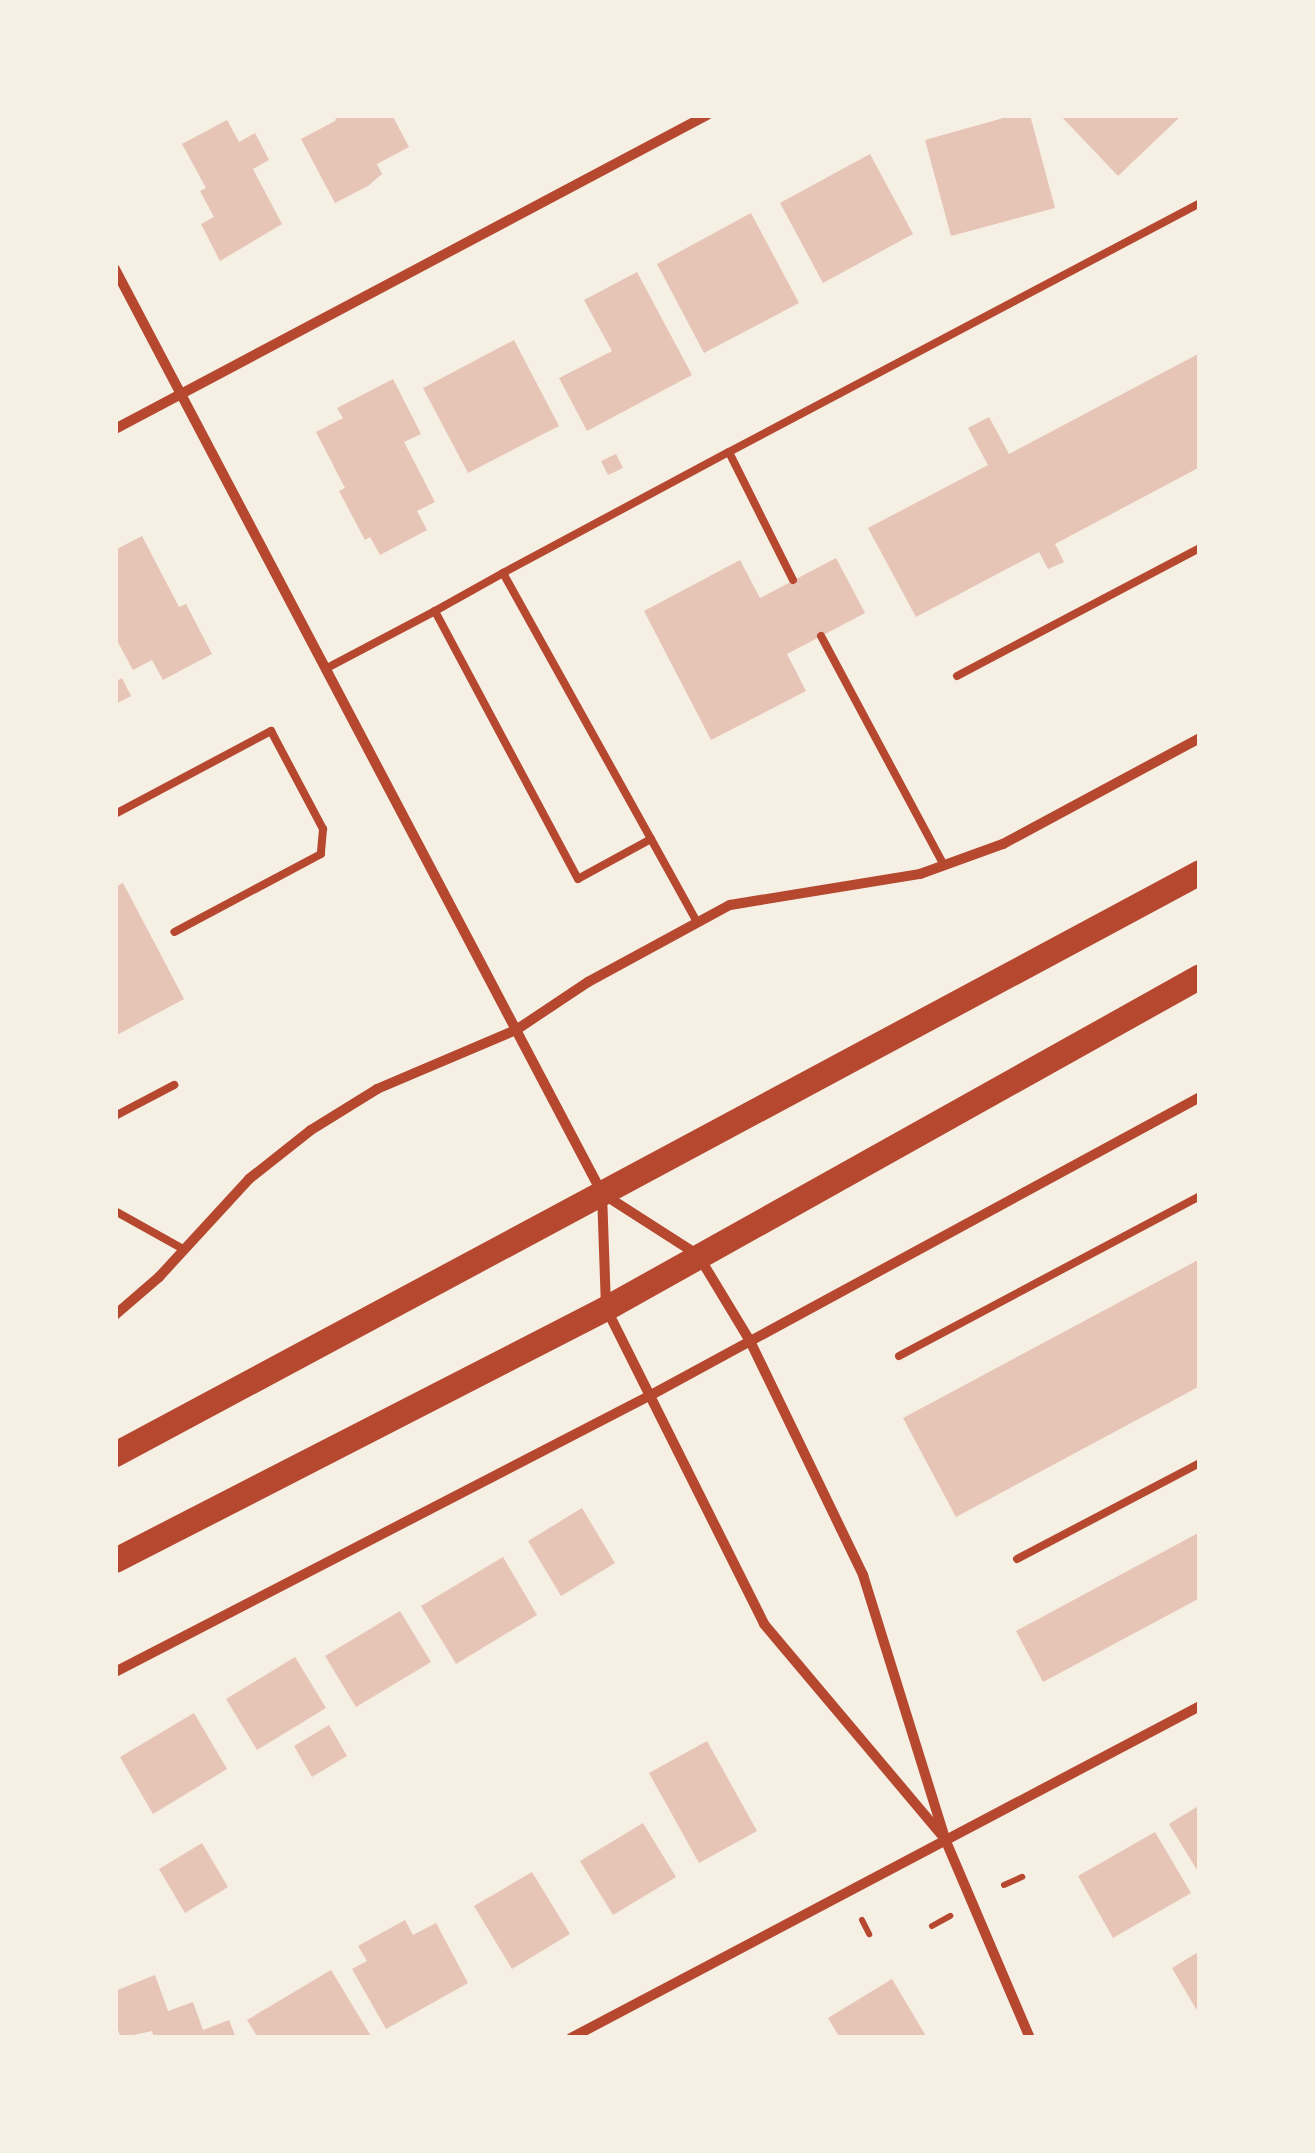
<!DOCTYPE html>
<html>
<head>
<meta charset="utf-8">
<style>
  body { margin:0 }
  #map { position:relative; width:1315px; height:2153px; overflow:hidden; background:#f6efe4; font-family:Lato,sans-serif }
  div>[style] { position:absolute }
  .building>* { inset:0; background:#e6c5b7 }
  .path>* { height:6px; margin:-3px; padding:0 3px; transform-origin:3px; border-radius:3px; background:#b5482f }
  .service>* { height:8px; margin:-4px; padding:0 4px; transform-origin:4px; border-radius:4px; background:#b5482f }
  .minor>* { height:10px; margin:-5px; padding:0 5px; transform-origin:5px; border-radius:5px; background:#b5482f }
  .primary>* { height:25px; margin:-12.5px; padding:0 12.5px; transform-origin:12.5px; border-radius:12.5px; background:#b5482f }
  span { translate:-50% -50%; white-space:nowrap; text-align:center; line-height:1.15; -webkit-text-stroke:10px #f6efe4; paint-order:stroke }
  .frame { position:absolute; inset:0; border:118px solid #f6efe4; pointer-events:none }
</style>
</head>
<body>
<div id="map">
  <div class="building">
    <i style="clip-path:polygon(337px 115px,392px 115px,409px 147px,377px 164px,382px 174px,368px 186px,335px 203px,301px 139px,335px 121px)"></i>
    <i style="clip-path:polygon(1014px 115px,1030px 115px,1055px 208px,951px 236px,925px 140px)"></i>
    <i style="clip-path:polygon(1060px 115px,1182px 115px,1118px 176px)"></i>
    <i style="clip-path:polygon(227px 120px,239px 142px,255px 133px,269px 160px,253px 169px,282px 224px,220px 261px,201px 224px,214px 217px,200px 191px,206px 188px,182px 144px)"></i>
    <i style="clip-path:polygon(870px 154px,913px 234px,823px 283px,780px 203px)"></i>
    <i style="clip-path:polygon(751px 213px,799px 303px,704px 353px,657px 264px)"></i>
    <i style="clip-path:polygon(637px 272px,692px 375px,587px 431px,559px 378px,612px 351px,584px 300px)"></i>
    <i style="clip-path:polygon(514px 340px,559px 426px,468px 473px,423px 388px)"></i>
    <i style="clip-path:polygon(1200px 353px,1200px 467px,1055px 544px,1064px 562px,1048px 569px,1039px 552px,916px 617px,868px 528px,988px 465px,968px 428px,989px 417px,1009px 454px)"></i>
    <i style="clip-path:polygon(393px 379px,421px 434px,404px 442px,435px 502px,417px 511px,427px 530px,380px 555px,370px 537px,365px 540px,339px 491px,345px 488px,316px 432px,343px 418px,337px 408px)"></i>
    <i style="clip-path:polygon(616px 454px,623px 468px,608px 475px,601px 461px)"></i>
    <i style="clip-path:polygon(142px 536px,179px 607px,186px 604px,212px 654px,163px 680px,152px 660px,133px 670px,115px 637px,115px 550px)"></i>
    <i style="clip-path:polygon(836px 558px,865px 613px,787px 654px,806px 691px,711px 740px,644px 611px,740px 560px,760px 598px)"></i>
    <i style="clip-path:polygon(122px 678px,131px 696px,118px 703px,115px 682px)"></i>
    <i style="clip-path:polygon(123px 883px,184px 999px,115px 1036px,115px 887px)"></i>
    <i style="clip-path:polygon(1200px 1259px,1200px 1386px,956px 1517px,903px 1418px)"></i>
    <i style="clip-path:polygon(582px 1508px,615px 1563px,561px 1596px,528px 1541px)"></i>
    <i style="clip-path:polygon(1200px 1532px,1200px 1598px,1043px 1682px,1016px 1631px)"></i>
    <i style="clip-path:polygon(503px 1557px,537px 1615px,456px 1664px,421px 1606px)"></i>
    <i style="clip-path:polygon(400px 1611px,431px 1662px,356px 1707px,325px 1656px)"></i>
    <i style="clip-path:polygon(295px 1657px,326px 1708px,257px 1750px,226px 1699px)"></i>
    <i style="clip-path:polygon(194px 1713px,227px 1769px,153px 1814px,120px 1757px)"></i>
    <i style="clip-path:polygon(329px 1725px,347px 1756px,312px 1777px,294px 1746px)"></i>
    <i style="clip-path:polygon(707px 1741px,757px 1831px,699px 1863px,649px 1773px)"></i>
    <i style="clip-path:polygon(1200px 1805px,1200px 1875px,1169px 1824px)"></i>
    <i style="clip-path:polygon(643px 1823px,676px 1877px,613px 1915px,580px 1861px)"></i>
    <i style="clip-path:polygon(1155px 1832px,1191px 1893px,1113px 1938px,1078px 1876px)"></i>
    <i style="clip-path:polygon(202px 1843px,228px 1887px,185px 1913px,159px 1869px)"></i>
    <i style="clip-path:polygon(532px 1872px,570px 1934px,512px 1969px,474px 1906px)"></i>
    <i style="clip-path:polygon(405px 1920px,413px 1935px,436px 1923px,468px 1983px,386px 2029px,352px 1969px,367px 1961px,358px 1946px)"></i>
    <i style="clip-path:polygon(1200px 1951px,1200px 2007px,1196px 2009px,1172px 1968px)"></i>
    <i style="clip-path:polygon(331px 1970px,371px 2036px,258px 2038px,247px 2020px)"></i>
    <i style="clip-path:polygon(155px 1975px,168px 2011px,193px 2002px,203px 2030px,229px 2020px,236px 2038px,154px 2038px,152px 2031px,121px 2038px,115px 2022px,115px 1991px)"></i>
    <i style="clip-path:polygon(892px 1979px,926px 2036px,840px 2038px,828px 2018px)"></i>
  </div>
  <div class="path">
    <i style="left:1004px;top:1885px;width:20px;rotate:-24deg"></i>
    <i style="left:862px;top:1920px;width:16px;rotate:63deg"></i>
    <i style="left:932px;top:1926px;width:21px;rotate:-29deg"></i>
  </div>
  <div class="service">
    <i style="left:503px;top:573px;width:256px;rotate:-28.2deg"></i>
    <i style="left:793px;top:580px;width:143px;rotate:-116.6deg"></i>
    <i style="left:729px;top:452px;width:533px;rotate:-27.86deg"></i>
    <i style="left:821px;top:636px;width:260px;rotate:61.8deg"></i>
    <i style="left:327px;top:668px;width:122px;rotate:-27.8deg"></i>
    <i style="left:957px;top:676px;width:275px;rotate:-27.8deg"></i>
    <i style="left:115px;top:814px;width:177px;rotate:-28deg"></i>
    <i style="left:271px;top:731px;width:111px;rotate:62deg"></i>
    <i style="left:323px;top:829px;width:25px;rotate:95deg"></i>
    <i style="left:321px;top:854px;width:166px;rotate:152deg"></i>
    <i style="left:651px;top:839px;width:83px;rotate:151.3deg"></i>
    <i style="left:578px;top:879px;width:304px;rotate:-118.1deg"></i>
    <i style="left:435px;top:611px;width:78px;rotate:-29.2deg"></i>
    <i style="left:503px;top:573px;width:304px;rotate:60.9deg"></i>
    <i style="left:651px;top:839px;width:95px;rotate:61deg"></i>
    <i style="left:115px;top:1116px;width:67px;rotate:-27.7deg"></i>
    <i style="left:115px;top:1211px;width:80px;rotate:29.1deg"></i>
    <i style="left:899px;top:1356px;width:341px;rotate:-28deg"></i>
    <i style="left:1017px;top:1559px;width:207px;rotate:-27.7deg"></i>
  </div>
  <div class="minor">
    <i style="left:115px;top:269px;width:1044px;rotate:62.21deg"></i>
    <i style="left:602px;top:1193px;width:115px;rotate:88deg"></i>
    <i style="left:606px;top:1308px;width:353px;rotate:63.4deg"></i>
    <i style="left:764px;top:1624px;width:281px;rotate:49.9deg"></i>
    <i style="left:115px;top:429px;width:670px;rotate:-27.94deg"></i>
    <i style="left:603px;top:1194px;width:113px;rotate:32.7deg"></i>
    <i style="left:698px;top:1255px;width:100px;rotate:58.8deg"></i>
    <i style="left:750px;top:1341px;width:260px;rotate:64.2deg"></i>
    <i style="left:863px;top:1575px;width:276px;rotate:72.7deg"></i>
    <i style="left:945px;top:1839px;width:216px;rotate:66.9deg"></i>
    <i style="left:115px;top:1315px;width:58px;rotate:-40.8deg"></i>
    <i style="left:159px;top:1277px;width:133px;rotate:-47.4deg"></i>
    <i style="left:249px;top:1179px;width:79px;rotate:-38.3deg"></i>
    <i style="left:311px;top:1130px;width:78px;rotate:-31.8deg"></i>
    <i style="left:377px;top:1089px;width:151px;rotate:-23deg"></i>
    <i style="left:516px;top:1030px;width:87px;rotate:-33.7deg"></i>
    <i style="left:588px;top:982px;width:162px;rotate:-28.5deg"></i>
    <i style="left:730px;top:905px;width:193px;rotate:-9.3deg"></i>
    <i style="left:920px;top:874px;width:88px;rotate:-19.9deg"></i>
    <i style="left:1003px;top:844px;width:224px;rotate:-28.3deg"></i>
    <i style="left:115px;top:1672px;width:603px;rotate:-27.33deg"></i>
    <i style="left:651px;top:1395px;width:625px;rotate:-28.49deg"></i>
    <i style="left:571px;top:2038px;width:711px;rotate:-27.83deg"></i>
  </div>
  <div class="primary">
    <i style="left:115px;top:1454px;width:1231px;rotate:-28.21deg"></i>
    <i style="left:115px;top:1560px;width:552px;rotate:-27.17deg"></i>
    <i style="left:606px;top:1308px;width:680px;rotate:-29.2deg"></i>
  </div>
  <div class="frame"></div>
</div>
</body>
</html>
